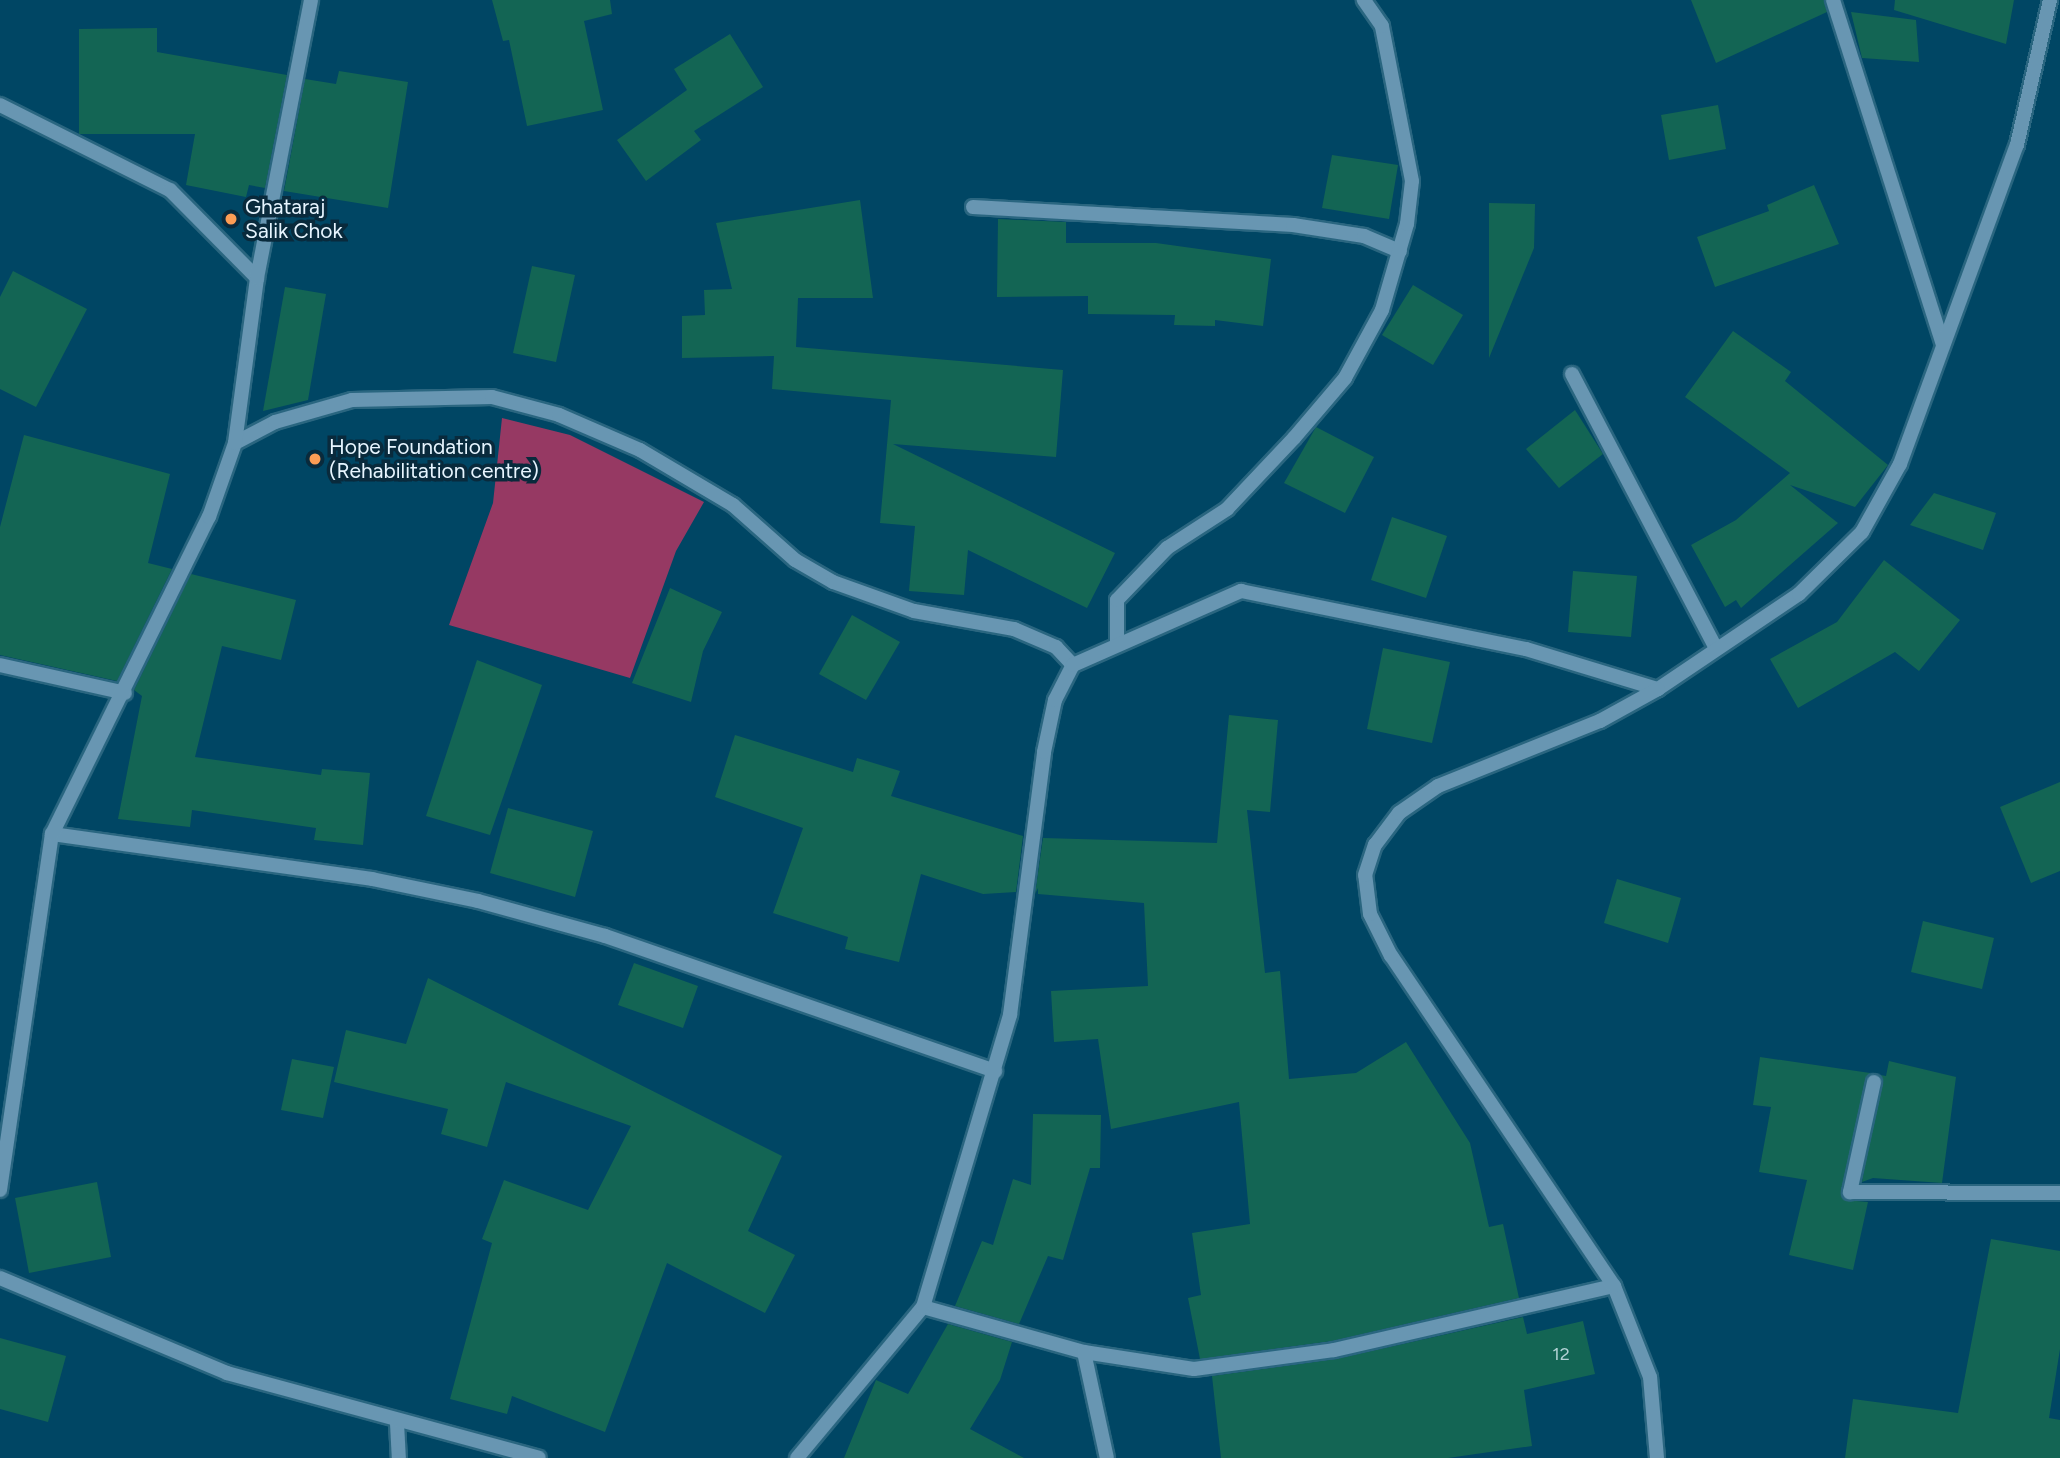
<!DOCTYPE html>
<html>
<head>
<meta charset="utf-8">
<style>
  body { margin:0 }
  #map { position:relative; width:2060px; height:1458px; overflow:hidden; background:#004664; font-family:Figtree,sans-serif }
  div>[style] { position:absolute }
  .green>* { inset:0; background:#963963 }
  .building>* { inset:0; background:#136554 }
  .roads { filter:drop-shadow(2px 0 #2a6680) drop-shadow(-2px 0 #2a6680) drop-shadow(0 2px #2a6680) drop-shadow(0 -2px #2a6680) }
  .service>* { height:14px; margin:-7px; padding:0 7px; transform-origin:7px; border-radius:7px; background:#6896b2 }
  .minor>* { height:14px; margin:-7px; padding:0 7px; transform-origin:7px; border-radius:7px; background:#6896b2 }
  .dots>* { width:19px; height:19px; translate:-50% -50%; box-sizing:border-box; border:4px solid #092a3c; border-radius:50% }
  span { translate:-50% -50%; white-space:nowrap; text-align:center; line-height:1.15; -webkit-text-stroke:7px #092a3c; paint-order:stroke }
  .number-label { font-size:18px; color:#b2d1d4 }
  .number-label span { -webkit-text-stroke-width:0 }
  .poi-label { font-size:21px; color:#e7f5ff }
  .left { translate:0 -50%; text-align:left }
</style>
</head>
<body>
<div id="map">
  <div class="green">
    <i style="clip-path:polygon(502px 418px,570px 435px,704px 502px,676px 551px,630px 678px,449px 625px,493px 503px)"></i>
  </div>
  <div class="building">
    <i style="clip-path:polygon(492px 0,610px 0,612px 14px,584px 21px,603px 110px,527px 126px,509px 40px,503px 41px)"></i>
    <i style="clip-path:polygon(1691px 0,1824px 0,1827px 12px,1716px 63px)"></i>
    <i style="clip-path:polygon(1895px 0,2014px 0,2006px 44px,1894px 10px)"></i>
    <i style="clip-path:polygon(1851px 12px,1916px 20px,1919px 62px,1862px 58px)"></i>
    <i style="clip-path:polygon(157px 28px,157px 52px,287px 75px,265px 188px,249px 185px,246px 197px,186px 185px,195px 134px,79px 134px,79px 29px)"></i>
    <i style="clip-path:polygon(730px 34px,763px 87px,694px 131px,701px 140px,646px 181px,617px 140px,687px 90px,674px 69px)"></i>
    <i style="clip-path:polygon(339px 71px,408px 82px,388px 208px,284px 191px,305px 79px,336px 84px)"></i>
    <i style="clip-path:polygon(1718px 105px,1726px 149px,1669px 160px,1661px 115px)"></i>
    <i style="clip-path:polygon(1332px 155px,1398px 165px,1389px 219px,1322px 208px)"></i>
    <i style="clip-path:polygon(1814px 185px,1839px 244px,1715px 287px,1697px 237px,1769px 211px,1767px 205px)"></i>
    <i style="clip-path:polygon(860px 200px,873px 298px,798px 298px,796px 347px,1063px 370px,1056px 457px,893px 444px,1115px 553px,1087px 608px,968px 550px,964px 595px,909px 591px,915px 526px,880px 523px,891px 400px,772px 389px,774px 356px,682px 358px,682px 316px,705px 315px,704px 290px,732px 289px,716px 223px)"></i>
    <i style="clip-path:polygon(1489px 203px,1535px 204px,1534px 248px,1489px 358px)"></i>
    <i style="clip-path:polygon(998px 219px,1066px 222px,1066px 243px,1156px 243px,1271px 259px,1263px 326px,1215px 320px,1215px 326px,1174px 325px,1175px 315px,1088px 314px,1088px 296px,997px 297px)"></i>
    <i style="clip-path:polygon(532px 266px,575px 275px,556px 362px,513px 353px)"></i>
    <i style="clip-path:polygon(13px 271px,87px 309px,36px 407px,0 389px,0 297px)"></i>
    <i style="clip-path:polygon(1413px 285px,1463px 315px,1433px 365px,1382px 335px)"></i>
    <i style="clip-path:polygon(285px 287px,326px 294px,308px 400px,263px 411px)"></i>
    <i style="clip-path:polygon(1733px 331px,1791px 372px,1785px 381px,1888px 465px,1855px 507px,1790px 485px,1838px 523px,1741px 608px,1736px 600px,1725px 607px,1691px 545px,1736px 520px,1790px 473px,1685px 397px)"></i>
    <i style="clip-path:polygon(1575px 410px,1603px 454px,1559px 488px,1526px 449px)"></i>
    <i style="clip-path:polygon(1316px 427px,1374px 457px,1345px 513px,1284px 483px)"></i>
    <i style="clip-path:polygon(24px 435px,170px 474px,148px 563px,172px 569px,117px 681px,0 655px,0 527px)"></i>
    <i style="clip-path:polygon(1934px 493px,1996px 513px,1983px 550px,1910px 525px)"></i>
    <i style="clip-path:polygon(1392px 517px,1447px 536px,1426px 598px,1371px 580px)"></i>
    <i style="clip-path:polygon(1884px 560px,1960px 620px,1919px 671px,1895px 652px,1798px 708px,1770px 659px,1837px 622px)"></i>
    <i style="clip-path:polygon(1573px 571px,1637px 576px,1631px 637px,1568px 632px)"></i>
    <i style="clip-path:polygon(191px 574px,296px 600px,281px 660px,222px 646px,195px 757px,321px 775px,322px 769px,370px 773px,363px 845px,314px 840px,316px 828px,192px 810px,190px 827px,118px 819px,142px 696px,134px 690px)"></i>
    <i style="clip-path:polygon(670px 588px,722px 612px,703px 651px,691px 702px,632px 683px)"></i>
    <i style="clip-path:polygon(852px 615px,900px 642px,866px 700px,819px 674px)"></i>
    <i style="clip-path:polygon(1383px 648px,1450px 662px,1432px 743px,1367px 729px)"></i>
    <i style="clip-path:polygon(477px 660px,542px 685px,490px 835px,426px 816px)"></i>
    <i style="clip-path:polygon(1229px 715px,1278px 720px,1270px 812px,1247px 810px,1265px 973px,1280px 971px,1289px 1079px,1356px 1073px,1406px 1042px,1470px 1143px,1489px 1227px,1503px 1224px,1519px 1298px,1332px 1341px,1200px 1359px,1188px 1298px,1201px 1295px,1192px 1233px,1250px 1224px,1239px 1102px,1111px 1129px,1098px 1039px,1054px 1042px,1051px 991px,1148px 986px,1144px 903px,1038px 894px,1038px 888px,1035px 894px,1043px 838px,1217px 843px)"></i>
    <i style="clip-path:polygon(735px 735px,853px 772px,857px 758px,900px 771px,891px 796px,1023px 836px,1016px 892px,983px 894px,921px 874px,899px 962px,845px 949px,848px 937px,773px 913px,803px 828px,715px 797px)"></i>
    <i style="clip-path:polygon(2060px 782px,2060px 871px,2031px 883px,2000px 807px)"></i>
    <i style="clip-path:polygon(508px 808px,593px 831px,575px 897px,490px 873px)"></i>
    <i style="clip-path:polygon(1617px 879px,1681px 898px,1668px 943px,1604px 923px)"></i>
    <i style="clip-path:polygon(1923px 921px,1994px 938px,1982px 989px,1911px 972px)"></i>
    <i style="clip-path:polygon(634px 963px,698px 986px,683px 1028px,618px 1005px)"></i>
    <i style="clip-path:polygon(428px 978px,782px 1156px,748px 1231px,795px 1255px,765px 1313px,667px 1263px,605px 1432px,512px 1396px,507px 1414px,450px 1399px,492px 1243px,482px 1239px,504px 1180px,588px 1210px,631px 1126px,506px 1082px,487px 1147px,441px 1134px,448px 1109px,334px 1082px,346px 1030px,406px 1044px)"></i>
    <i style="clip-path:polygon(1760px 1057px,1870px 1073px,1841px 1190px,1845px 1200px,1868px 1202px,1853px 1270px,1789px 1255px,1807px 1180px,1759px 1172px,1771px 1107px,1753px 1105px)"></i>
    <i style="clip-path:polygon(292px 1059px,334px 1067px,323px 1118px,281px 1110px)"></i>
    <i style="clip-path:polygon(1889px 1061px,1956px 1077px,1942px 1183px,1873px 1178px,1862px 1182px,1880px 1075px,1886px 1076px)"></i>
    <i style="clip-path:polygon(1033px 1114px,1101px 1115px,1100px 1168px,1090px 1168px,1063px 1260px,1048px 1256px,1019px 1324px,955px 1306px,982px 1241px,993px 1245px,1013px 1179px,1031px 1185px)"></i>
    <i style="clip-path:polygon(97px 1182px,111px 1257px,29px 1273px,15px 1198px)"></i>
    <i style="clip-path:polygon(1991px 1239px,2060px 1251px,2060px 1349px,2049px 1418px,2060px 1420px,2060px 1458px,1845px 1458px,1853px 1399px,1958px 1413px)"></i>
    <i style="clip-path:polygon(1523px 1317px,1527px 1334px,1583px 1321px,1595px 1374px,1524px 1390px,1532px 1446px,1448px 1458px,1221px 1458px,1212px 1376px,1336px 1359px)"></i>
    <i style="clip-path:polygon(948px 1324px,1012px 1342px,1000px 1380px,970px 1429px,1024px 1458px,844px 1458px,876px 1380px,908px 1394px)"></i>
    <i style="clip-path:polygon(0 1338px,66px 1356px,48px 1422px,0 1409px)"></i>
  </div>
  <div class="roads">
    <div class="service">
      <i style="left:397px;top:1423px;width:35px;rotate:87deg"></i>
    </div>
    <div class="minor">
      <i style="left:1833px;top:0;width:362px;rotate:72.3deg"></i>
      <i style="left:0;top:105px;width:190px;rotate:26.6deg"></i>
      <i style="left:170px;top:190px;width:124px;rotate:45.3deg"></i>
      <i style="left:973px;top:207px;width:321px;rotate:3.2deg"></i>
      <i style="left:1293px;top:225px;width:72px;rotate:8.8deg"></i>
      <i style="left:1364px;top:236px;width:39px;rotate:23deg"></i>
      <i style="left:1572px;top:374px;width:310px;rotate:62.3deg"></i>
      <i style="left:235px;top:443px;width:45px;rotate:-27.7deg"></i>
      <i style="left:275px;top:422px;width:80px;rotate:-15.9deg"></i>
      <i style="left:352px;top:400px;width:140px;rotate:-1.2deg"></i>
      <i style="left:492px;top:397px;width:69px;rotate:15deg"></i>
      <i style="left:559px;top:415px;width:88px;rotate:23.4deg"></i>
      <i style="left:640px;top:450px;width:108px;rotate:30.6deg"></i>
      <i style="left:733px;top:505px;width:83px;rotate:41.6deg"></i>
      <i style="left:795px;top:560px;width:44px;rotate:30.1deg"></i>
      <i style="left:833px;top:582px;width:86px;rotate:19.7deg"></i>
      <i style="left:914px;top:611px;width:102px;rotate:10.2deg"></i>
      <i style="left:1014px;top:629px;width:46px;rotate:23.2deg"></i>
      <i style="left:1056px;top:647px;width:25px;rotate:47deg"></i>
      <i style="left:1117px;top:643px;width:43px;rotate:-90deg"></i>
      <i style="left:1117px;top:600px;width:72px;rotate:-46.1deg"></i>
      <i style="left:1167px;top:548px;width:72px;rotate:-33deg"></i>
      <i style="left:1227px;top:509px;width:98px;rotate:-46.7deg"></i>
      <i style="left:1294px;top:438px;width:79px;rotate:-49.6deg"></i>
      <i style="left:1345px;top:378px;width:77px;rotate:-61.4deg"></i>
      <i style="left:1382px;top:310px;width:90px;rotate:-73.8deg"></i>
      <i style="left:1407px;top:224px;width:43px;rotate:-83.4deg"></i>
      <i style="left:1412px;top:181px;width:158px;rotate:-101deg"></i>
      <i style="left:1382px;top:26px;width:32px;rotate:-125deg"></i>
      <i style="left:0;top:665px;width:128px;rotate:12.6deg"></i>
      <i style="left:52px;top:834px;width:323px;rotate:8deg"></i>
      <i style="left:372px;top:879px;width:108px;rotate:11.7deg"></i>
      <i style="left:478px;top:901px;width:132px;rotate:15.4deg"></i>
      <i style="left:605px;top:936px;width:413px;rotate:19.1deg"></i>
      <i style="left:1874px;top:1082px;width:113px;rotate:102.3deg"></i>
      <i style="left:1850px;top:1192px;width:210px;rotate:0.3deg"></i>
      <i style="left:0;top:1190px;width:360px;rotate:-81.7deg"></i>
      <i style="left:52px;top:834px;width:354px;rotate:-63.7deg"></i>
      <i style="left:209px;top:517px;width:78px;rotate:-70.6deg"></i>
      <i style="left:235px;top:443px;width:166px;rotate:-82.4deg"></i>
      <i style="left:257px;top:278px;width:283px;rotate:-79deg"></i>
      <i style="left:0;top:1278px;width:246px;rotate:22.7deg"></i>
      <i style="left:227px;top:1373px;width:323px;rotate:15.2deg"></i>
      <i style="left:923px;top:1307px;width:167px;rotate:15.6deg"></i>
      <i style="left:1084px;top:1352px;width:111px;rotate:8.8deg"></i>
      <i style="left:1194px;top:1369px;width:141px;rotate:-7.7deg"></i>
      <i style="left:1334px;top:1350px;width:287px;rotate:-12.9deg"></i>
      <i style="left:1084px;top:1352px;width:108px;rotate:77.8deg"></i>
      <i style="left:797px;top:1458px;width:197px;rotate:-50.2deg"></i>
      <i style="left:923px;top:1307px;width:305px;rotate:-73.4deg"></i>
      <i style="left:1010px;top:1015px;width:265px;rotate:-82.6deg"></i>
      <i style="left:1044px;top:752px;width:53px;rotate:-78.1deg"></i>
      <i style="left:1055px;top:700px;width:39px;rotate:-63deg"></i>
      <i style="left:1073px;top:665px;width:184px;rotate:-23.8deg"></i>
      <i style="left:1241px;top:591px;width:291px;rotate:11.5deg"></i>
      <i style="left:1526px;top:649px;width:138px;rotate:16.9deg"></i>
      <i style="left:1658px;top:689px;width:170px;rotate:-34deg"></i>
      <i style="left:1799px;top:594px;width:88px;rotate:-44.5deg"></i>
      <i style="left:1862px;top:532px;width:78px;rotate:-60.8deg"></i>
      <i style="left:1900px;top:464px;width:340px;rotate:-69.9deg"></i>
      <i style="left:2017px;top:145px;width:149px;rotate:-77.2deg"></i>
      <i style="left:1657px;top:1458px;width:81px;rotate:-94.9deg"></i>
      <i style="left:1650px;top:1377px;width:98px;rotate:-111.6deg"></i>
      <i style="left:1614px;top:1286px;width:398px;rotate:-124deg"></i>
      <i style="left:1391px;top:956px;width:47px;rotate:-116.6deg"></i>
      <i style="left:1370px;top:914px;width:39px;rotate:-97deg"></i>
      <i style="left:1365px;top:875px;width:32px;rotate:-72deg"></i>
      <i style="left:1375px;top:845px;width:40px;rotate:-53deg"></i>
      <i style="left:1399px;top:813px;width:47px;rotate:-34.7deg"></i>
      <i style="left:1438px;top:786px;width:175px;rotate:-21.9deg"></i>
      <i style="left:1600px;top:721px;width:66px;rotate:-28.9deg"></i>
    </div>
  </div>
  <div class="dots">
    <i style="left:231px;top:219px;background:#fd9d55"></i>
    <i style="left:315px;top:459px;background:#fd9d55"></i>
  </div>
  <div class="number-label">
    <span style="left:1561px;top:1354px">12</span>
  </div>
  <div class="poi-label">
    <span class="left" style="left:245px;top:219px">Ghataraj<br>Salik Chok</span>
    <span class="left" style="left:329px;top:459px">Hope Foundation<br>(Rehabilitation centre)</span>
  </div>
</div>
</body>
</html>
